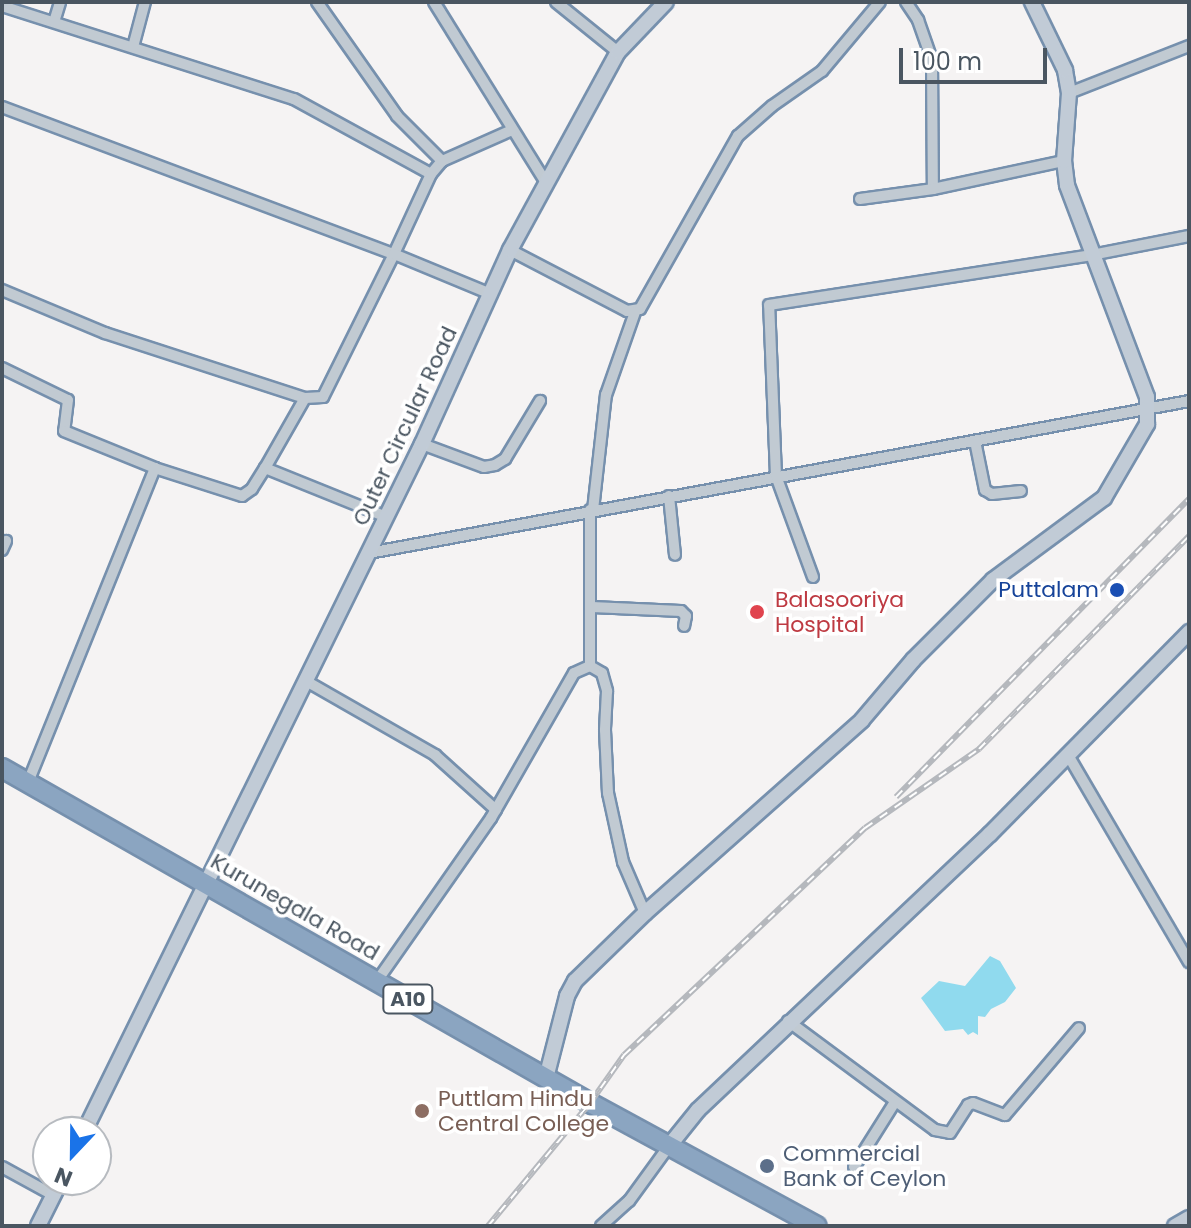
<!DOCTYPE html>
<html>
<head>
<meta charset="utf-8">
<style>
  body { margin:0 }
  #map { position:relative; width:1191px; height:1228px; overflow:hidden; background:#f5f3f3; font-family:Poppins,sans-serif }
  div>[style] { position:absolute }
  .water>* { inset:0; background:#90daee }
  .roads { filter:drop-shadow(2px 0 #7690ad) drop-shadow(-2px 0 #7690ad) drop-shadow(0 2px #7690ad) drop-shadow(0 -2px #7690ad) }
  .street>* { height:10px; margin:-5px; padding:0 5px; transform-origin:5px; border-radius:5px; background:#c1cad2 }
  .secondary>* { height:14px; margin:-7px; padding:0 7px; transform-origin:7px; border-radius:7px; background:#c1cbd6 }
  .highway>* { height:18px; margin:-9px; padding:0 9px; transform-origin:9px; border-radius:9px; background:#8ba5c1 }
  .rail>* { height:6px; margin-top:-3px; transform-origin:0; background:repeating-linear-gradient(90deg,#fff 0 9px,#b5b8bd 0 18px); box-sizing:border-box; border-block:2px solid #b5b8bd }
  .dots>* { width:22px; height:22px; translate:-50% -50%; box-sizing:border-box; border:4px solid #fff; border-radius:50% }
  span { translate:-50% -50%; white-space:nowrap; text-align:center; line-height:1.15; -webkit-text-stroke:7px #fff; paint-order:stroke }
  .shield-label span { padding:2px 6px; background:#fff; border:2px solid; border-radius:6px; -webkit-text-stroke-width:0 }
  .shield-label { font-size:20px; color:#4a5661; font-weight:700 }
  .street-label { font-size:22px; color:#4a5661 }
  .transit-label { font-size:22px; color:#164399 }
  .right { translate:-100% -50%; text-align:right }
  .health-label { font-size:22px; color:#be3a42 }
  .left { translate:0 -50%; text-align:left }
  .education-label { font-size:22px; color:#785e54 }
  .service-label { font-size:22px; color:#4e5e75 }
  .frame { position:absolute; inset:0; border:4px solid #4a5661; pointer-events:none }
  .north { position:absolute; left:32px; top:1116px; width:80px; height:80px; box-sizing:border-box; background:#fff; border:2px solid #b7bbc0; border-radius:50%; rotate:202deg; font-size:22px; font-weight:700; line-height:32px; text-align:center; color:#4a5661 }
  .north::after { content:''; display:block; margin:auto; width:28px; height:36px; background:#1a73e8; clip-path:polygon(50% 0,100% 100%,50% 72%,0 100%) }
  .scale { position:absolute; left:899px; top:48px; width:148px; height:36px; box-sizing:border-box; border:4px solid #4a5661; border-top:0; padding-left:10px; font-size:24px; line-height:28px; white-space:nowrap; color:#4a5661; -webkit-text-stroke:6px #fff; paint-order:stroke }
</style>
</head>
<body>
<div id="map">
  <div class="water">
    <i style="clip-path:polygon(990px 956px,1000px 961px,1016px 988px,1005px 1002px,991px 1009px,985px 1017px,978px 1016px,978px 1035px,973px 1032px,968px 1035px,963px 1029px,945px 1031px,921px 998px,939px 981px,965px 986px)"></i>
  </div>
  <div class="roads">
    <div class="street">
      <i style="left:317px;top:2px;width:139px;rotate:54.9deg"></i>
      <i style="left:397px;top:116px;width:64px;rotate:45deg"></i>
      <i style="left:434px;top:2px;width:214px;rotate:58.2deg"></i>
      <i style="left:556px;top:2px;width:80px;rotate:38.9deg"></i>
      <i style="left:906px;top:2px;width:22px;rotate:56deg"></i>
      <i style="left:918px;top:20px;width:42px;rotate:70.7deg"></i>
      <i style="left:932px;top:60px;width:129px;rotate:89.6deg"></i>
      <i style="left:933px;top:189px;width:134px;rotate:-12.1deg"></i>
      <i style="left:2px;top:6px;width:306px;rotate:17.7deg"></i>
      <i style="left:294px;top:99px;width:156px;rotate:28.7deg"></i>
      <i style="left:54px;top:22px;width:21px;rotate:-73deg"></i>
      <i style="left:133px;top:47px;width:47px;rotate:-75.1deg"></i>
      <i style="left:1069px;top:93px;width:129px;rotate:-21.4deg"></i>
      <i style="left:2px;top:107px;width:419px;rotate:20.6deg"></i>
      <i style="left:394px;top:254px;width:88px;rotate:-65.2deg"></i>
      <i style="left:431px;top:174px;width:17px;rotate:-50deg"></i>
      <i style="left:442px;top:161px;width:77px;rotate:-23.9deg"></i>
      <i style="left:860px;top:199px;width:74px;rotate:-7.8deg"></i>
      <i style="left:510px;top:250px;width:132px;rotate:27.5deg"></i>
      <i style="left:627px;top:311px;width:13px;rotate:-9deg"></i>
      <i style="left:640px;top:309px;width:199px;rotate:-60.5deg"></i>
      <i style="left:738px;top:136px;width:45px;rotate:-41.4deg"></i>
      <i style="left:772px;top:106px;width:61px;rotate:-35deg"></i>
      <i style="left:822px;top:71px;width:90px;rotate:-50deg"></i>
      <i style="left:2px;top:290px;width:112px;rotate:22.7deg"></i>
      <i style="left:105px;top:333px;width:210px;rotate:18deg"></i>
      <i style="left:305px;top:398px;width:81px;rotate:119.7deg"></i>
      <i style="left:265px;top:468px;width:25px;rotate:122deg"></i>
      <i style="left:252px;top:489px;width:12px;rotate:145deg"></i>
      <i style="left:242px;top:496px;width:91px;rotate:-162.2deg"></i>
      <i style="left:2px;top:368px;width:73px;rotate:25.9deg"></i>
      <i style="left:68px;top:400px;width:31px;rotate:97deg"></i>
      <i style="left:64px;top:431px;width:98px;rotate:22.1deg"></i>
      <i style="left:155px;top:468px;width:340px;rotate:112deg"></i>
      <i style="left:305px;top:398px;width:18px;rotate:-3deg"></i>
      <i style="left:323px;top:397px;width:160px;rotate:-63.6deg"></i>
      <i style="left:394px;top:254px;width:105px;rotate:22.4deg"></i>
      <i style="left:975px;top:441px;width:50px;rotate:78.5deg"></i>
      <i style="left:985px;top:490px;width:8px;rotate:30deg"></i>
      <i style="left:992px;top:494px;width:29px;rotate:-6deg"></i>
      <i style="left:422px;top:444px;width:66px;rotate:20.4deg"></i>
      <i style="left:484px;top:467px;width:11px;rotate:-10deg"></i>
      <i style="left:495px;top:465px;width:12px;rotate:-31deg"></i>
      <i style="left:505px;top:459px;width:68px;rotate:-58.9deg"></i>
      <i style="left:265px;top:468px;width:131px;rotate:22deg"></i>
      <i style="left:669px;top:496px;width:59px;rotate:84.2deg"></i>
      <i style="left:593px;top:510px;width:116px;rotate:-83.6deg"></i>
      <i style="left:606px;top:395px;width:88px;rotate:-70.7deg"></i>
      <i style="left:2px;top:550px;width:10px;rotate:-66deg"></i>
      <i style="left:369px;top:553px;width:834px;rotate:-10.5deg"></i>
      <i style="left:813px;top:577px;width:108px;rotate:-110.1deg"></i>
      <i style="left:776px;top:476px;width:171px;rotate:-92.3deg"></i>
      <i style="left:769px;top:305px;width:327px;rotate:-8.8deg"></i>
      <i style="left:1092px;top:255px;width:99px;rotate:-11.1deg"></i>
      <i style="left:592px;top:607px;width:89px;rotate:2.6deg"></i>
      <i style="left:681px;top:611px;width:7px;rotate:45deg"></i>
      <i style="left:686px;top:616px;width:10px;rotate:101deg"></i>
      <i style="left:590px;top:666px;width:14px;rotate:30deg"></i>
      <i style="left:602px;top:673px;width:19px;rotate:74deg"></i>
      <i style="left:607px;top:691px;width:39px;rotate:93deg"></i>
      <i style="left:605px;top:730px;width:63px;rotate:87.3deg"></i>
      <i style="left:608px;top:793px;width:71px;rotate:77.7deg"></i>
      <i style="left:623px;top:862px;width:56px;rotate:66.7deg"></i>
      <i style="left:306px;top:681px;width:149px;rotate:29.8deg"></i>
      <i style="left:435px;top:755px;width:82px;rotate:42deg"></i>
      <i style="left:1068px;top:755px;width:240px;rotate:59.7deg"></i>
      <i style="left:377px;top:981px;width:199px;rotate:-55deg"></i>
      <i style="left:491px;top:818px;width:167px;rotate:-60.2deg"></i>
      <i style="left:574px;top:673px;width:17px;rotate:-24deg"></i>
      <i style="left:590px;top:666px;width:156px;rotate:-90deg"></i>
      <i style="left:788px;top:1021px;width:183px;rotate:36.6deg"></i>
      <i style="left:935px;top:1130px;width:15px;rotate:11deg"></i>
      <i style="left:950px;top:1133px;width:33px;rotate:-57deg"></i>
      <i style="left:968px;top:1105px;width:5px;rotate:-22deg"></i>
      <i style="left:973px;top:1103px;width:34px;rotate:21deg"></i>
      <i style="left:1005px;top:1115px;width:114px;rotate:-49.6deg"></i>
      <i style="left:2px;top:1167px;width:58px;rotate:28.8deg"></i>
      <i style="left:854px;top:1167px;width:77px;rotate:-57.8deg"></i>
      <i style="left:601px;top:1226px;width:38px;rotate:-42deg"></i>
      <i style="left:629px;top:1201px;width:68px;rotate:-54deg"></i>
    </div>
    <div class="secondary">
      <i style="left:546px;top:1078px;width:85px;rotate:-75.6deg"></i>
      <i style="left:567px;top:996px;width:17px;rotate:-62deg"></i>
      <i style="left:575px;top:981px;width:98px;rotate:-44.2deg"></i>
      <i style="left:645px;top:913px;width:290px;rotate:-41.6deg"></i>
      <i style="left:862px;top:720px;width:79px;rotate:-49.6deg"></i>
      <i style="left:913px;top:660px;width:113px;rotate:-45deg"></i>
      <i style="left:993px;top:580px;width:138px;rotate:-36.5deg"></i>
      <i style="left:1104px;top:498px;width:86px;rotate:-59.8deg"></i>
      <i style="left:1147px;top:424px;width:27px;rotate:-90deg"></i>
      <i style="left:1147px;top:397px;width:227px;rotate:-110.7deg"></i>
      <i style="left:1067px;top:185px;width:24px;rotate:-97deg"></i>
      <i style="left:1064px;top:161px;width:68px;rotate:-85.8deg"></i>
      <i style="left:1069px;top:93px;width:23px;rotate:-100deg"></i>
      <i style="left:1065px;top:70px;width:76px;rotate:-115.9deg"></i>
      <i style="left:84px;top:1132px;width:767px;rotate:-63.84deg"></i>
      <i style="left:422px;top:444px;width:213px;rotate:-65.6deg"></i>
      <i style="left:510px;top:250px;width:226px;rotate:-61.4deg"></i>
      <i style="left:618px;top:52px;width:69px;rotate:-46.2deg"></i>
      <i style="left:669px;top:1146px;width:46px;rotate:-51.1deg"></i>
      <i style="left:698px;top:1110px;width:402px;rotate:-43.4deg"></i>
      <i style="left:990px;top:834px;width:284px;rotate:-45.4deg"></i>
      <i style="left:38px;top:1226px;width:51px;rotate:-63.4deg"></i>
      <i style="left:1175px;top:1226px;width:16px;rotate:-30deg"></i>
    </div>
    <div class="highway">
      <i style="left:2px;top:768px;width:677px;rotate:29.67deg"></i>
      <i style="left:590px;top:1103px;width:258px;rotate:28.5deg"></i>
    </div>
  </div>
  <div class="rail">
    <i style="left:896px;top:797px;width:418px;rotate:-45.5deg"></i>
    <i style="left:488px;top:1226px;width:160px;rotate:-50.3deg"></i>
    <i style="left:590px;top:1103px;width:59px;rotate:-54.7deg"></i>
    <i style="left:624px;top:1055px;width:331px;rotate:-43.3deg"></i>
    <i style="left:865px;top:828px;width:139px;rotate:-34.7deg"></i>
    <i style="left:979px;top:749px;width:299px;rotate:-45.4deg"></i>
  </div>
  <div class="dots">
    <i style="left:1117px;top:590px;background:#1a4fb4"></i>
    <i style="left:757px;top:612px;background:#e0444e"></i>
    <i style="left:422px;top:1111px;background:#8d6e63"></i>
    <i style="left:767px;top:1166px;background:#5c6f8a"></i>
  </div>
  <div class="shield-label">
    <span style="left:408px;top:999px">A10</span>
  </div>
  <div class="street-label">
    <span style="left:405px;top:426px;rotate:-65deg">Outer Circular Road</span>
    <span style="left:295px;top:907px;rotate:30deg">Kurunegala Road</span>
  </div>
  <div class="transit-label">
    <span class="right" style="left:1099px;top:590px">Puttalam</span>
  </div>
  <div class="health-label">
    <span class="left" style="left:775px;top:612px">Balasooriya<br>Hospital</span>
  </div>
  <div class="education-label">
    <span class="left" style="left:438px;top:1111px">Puttlam Hindu<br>Central College</span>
  </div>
  <div class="service-label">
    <span class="left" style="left:783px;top:1166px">Commercial<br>Bank of Ceylon</span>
  </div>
  <div class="frame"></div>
  <div class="north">N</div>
  <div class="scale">100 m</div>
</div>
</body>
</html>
